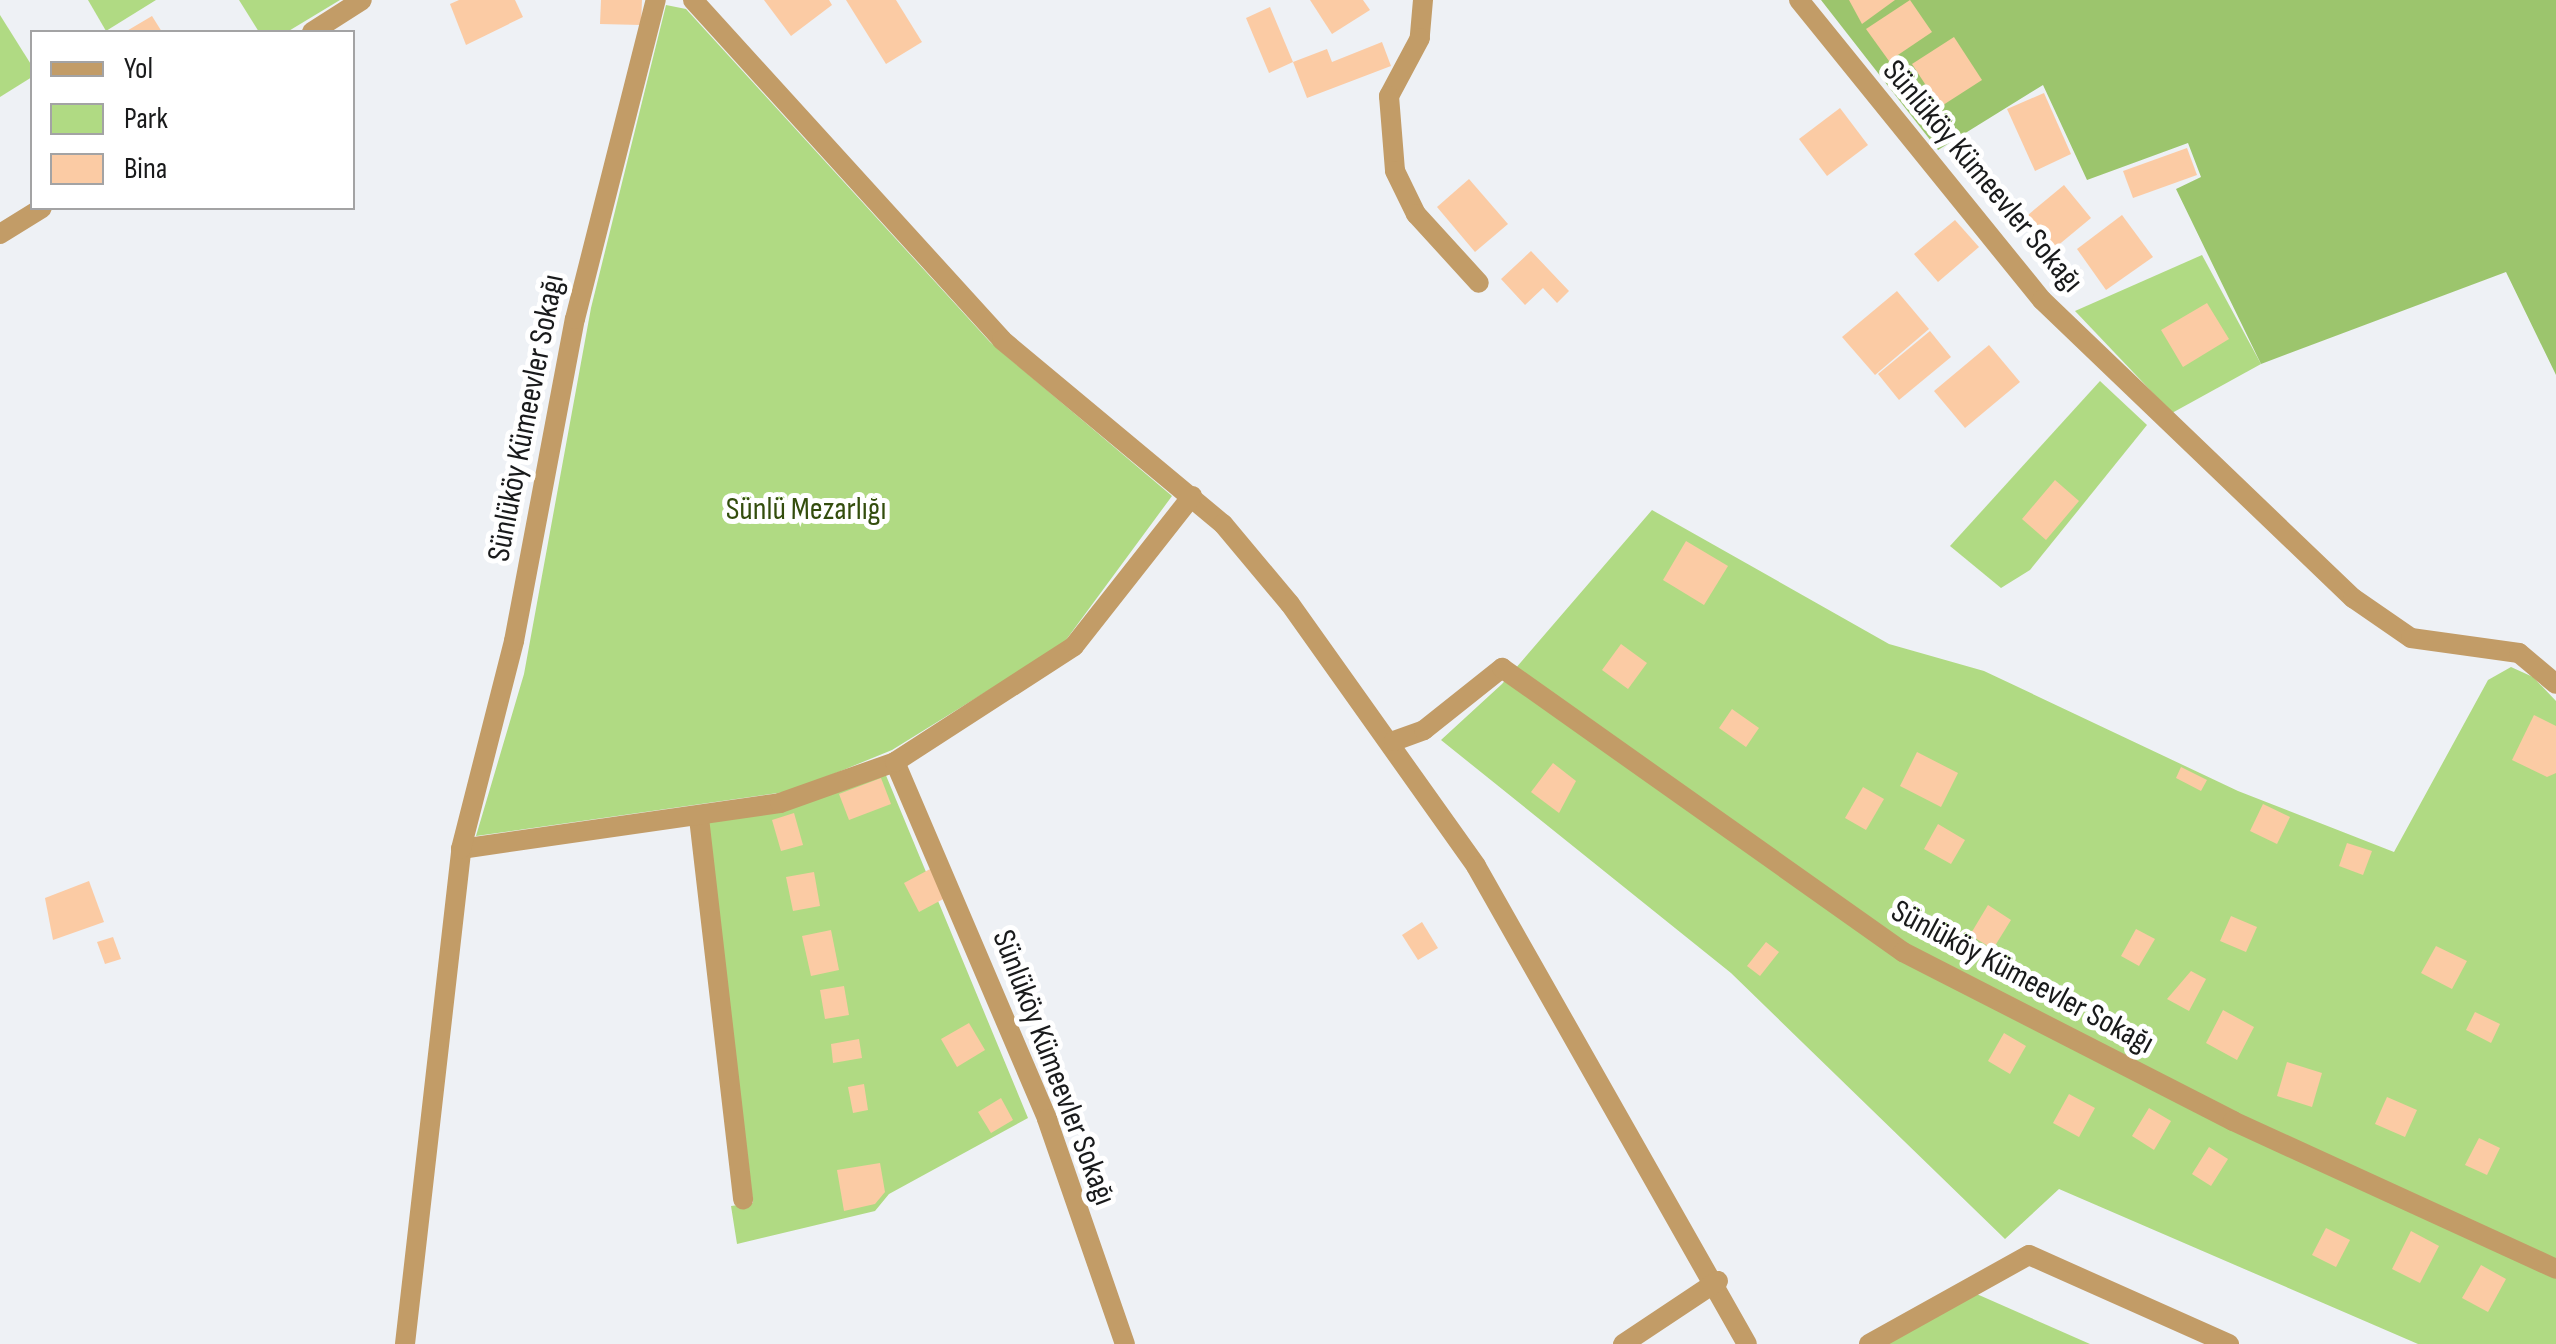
<!DOCTYPE html>
<html>
<head>
<meta charset="utf-8">
<style>
  body { margin:0 }
  #map { position:relative; width:2556px; height:1344px; overflow:hidden; background:#eef1f5; font-family:"Sofia Sans Condensed",sans-serif }
  div>[style] { position:absolute }
  .green>* { inset:0; background:#b0da83 }
  .forest>* { inset:0; background:#9cc56d }
  .building>* { inset:0; background:#fbcba4 }
  .minor>* { height:20px; margin:-10px; padding:0 10px; transform-origin:10px; border-radius:10px; background:#c29c67 }
  span { translate:-50% -50%; white-space:nowrap; text-align:center; line-height:1.15; -webkit-text-stroke:10px #fff; paint-order:stroke }
  .street-label { font-size:32px; color:#191a1b }
  .park-label { font-size:32px; color:#334d0d }
  .legend { position:absolute; left:30px; top:30px; width:325px; height:180px; box-sizing:border-box; background:#fff; border:2px solid #a3a3a4; margin:0; padding:12px 18px; list-style:none; font-size:30px; color:#191a1b }
  .legend li { display:flex; align-items:center; gap:20px; height:50px }
  .legend b { width:50px; border:2px solid #a3a3a4 }
</style>
</head>
<body>
<div id="map">
  <div class="green">
    <i style="clip-path:polygon(88px 0,156px 0,106px 31px)"></i>
    <i style="clip-path:polygon(239px 0,340px 0,287px 32px,259px 32px)"></i>
    <i style="clip-path:polygon(666px 5px,686px 9px,990px 342px,1172px 496px,1063px 644px,892px 750px,792px 791px,476px 836px,524px 674px,591px 308px)"></i>
    <i style="clip-path:polygon(0 15px,32px 66px,32px 77px,0 97px)"></i>
    <i style="clip-path:polygon(2202px 255px,2261px 364px,2172px 413px,2075px 311px)"></i>
    <i style="clip-path:polygon(2100px 381px,2147px 425px,2030px 570px,2001px 588px,1950px 546px)"></i>
    <i style="clip-path:polygon(1652px 510px,1889px 644px,1984px 671px,2238px 791px,2394px 852px,2488px 680px,2511px 667px,2533px 677px,2556px 701px,2556px 1344px,2418px 1344px,2059px 1189px,2005px 1239px,1731px 973px,1441px 740px,1502px 684px)"></i>
    <i style="clip-path:polygon(885px 773px,1028px 1118px,889px 1194px,875px 1211px,737px 1244px,731px 1206px,753px 1203px,708px 822px)"></i>
    <i style="clip-path:polygon(1963px 1288px,2090px 1344px,1884px 1344px)"></i>
  </div>
  <div class="forest">
    <i style="clip-path:polygon(1821px 0,2556px 0,2556px 375px,2506px 272px,2261px 364px,2176px 189px,2201px 177px,2188px 143px,2087px 180px,2043px 85px,1938px 150px)"></i>
  </div>
  <div class="building">
    <i style="clip-path:polygon(459px 0,515px 0,523px 17px,466px 45px,450px 4px)"></i>
    <i style="clip-path:polygon(601px 0,642px 0,641px 25px,600px 24px)"></i>
    <i style="clip-path:polygon(764px 0,829px 0,832px 5px,791px 36px)"></i>
    <i style="clip-path:polygon(846px 0,896px 0,922px 42px,886px 64px)"></i>
    <i style="clip-path:polygon(1310px 0,1363px 0,1370px 10px,1332px 34px)"></i>
    <i style="clip-path:polygon(1849px 0,1895px 0,1862px 24px)"></i>
    <i style="clip-path:polygon(1910px 0,1932px 32px,1889px 61px,1866px 29px)"></i>
    <i style="clip-path:polygon(1270px 7px,1293px 62px,1269px 73px,1246px 18px)"></i>
    <i style="clip-path:polygon(152px 16px,162px 32px,125px 32px)"></i>
    <i style="clip-path:polygon(1954px 37px,1982px 80px,1940px 107px,1912px 64px)"></i>
    <i style="clip-path:polygon(1382px 42px,1391px 66px,1307px 98px,1293px 62px,1327px 49px,1332px 62px)"></i>
    <i style="clip-path:polygon(2044px 93px,2071px 154px,2035px 171px,2007px 109px)"></i>
    <i style="clip-path:polygon(1840px 108px,1868px 145px,1827px 176px,1799px 139px)"></i>
    <i style="clip-path:polygon(2187px 148px,2197px 175px,2133px 198px,2123px 171px)"></i>
    <i style="clip-path:polygon(1469px 179px,1508px 224px,1475px 252px,1437px 207px)"></i>
    <i style="clip-path:polygon(2064px 185px,2091px 218px,2050px 252px,2023px 219px)"></i>
    <i style="clip-path:polygon(2122px 215px,2153px 257px,2106px 290px,2077px 249px)"></i>
    <i style="clip-path:polygon(1955px 220px,1979px 247px,1938px 282px,1914px 254px)"></i>
    <i style="clip-path:polygon(1531px 251px,1569px 291px,1557px 303px,1543px 288px,1525px 305px,1501px 279px)"></i>
    <i style="clip-path:polygon(1897px 291px,1929px 329px,1875px 375px,1842px 337px)"></i>
    <i style="clip-path:polygon(2207px 303px,2229px 339px,2183px 367px,2161px 330px)"></i>
    <i style="clip-path:polygon(1930px 331px,1951px 357px,1899px 400px,1878px 374px)"></i>
    <i style="clip-path:polygon(1989px 345px,2020px 382px,1965px 428px,1934px 391px)"></i>
    <i style="clip-path:polygon(2055px 480px,2079px 501px,2046px 540px,2022px 519px)"></i>
    <i style="clip-path:polygon(1686px 541px,1728px 566px,1704px 605px,1663px 580px)"></i>
    <i style="clip-path:polygon(1621px 644px,1647px 663px,1628px 689px,1602px 670px)"></i>
    <i style="clip-path:polygon(1732px 709px,1759px 728px,1746px 747px,1719px 728px)"></i>
    <i style="clip-path:polygon(2534px 715px,2556px 726px,2556px 773px,2547px 777px,2512px 760px)"></i>
    <i style="clip-path:polygon(1917px 752px,1958px 773px,1941px 807px,1900px 786px)"></i>
    <i style="clip-path:polygon(1553px 763px,1576px 781px,1559px 813px,1531px 792px)"></i>
    <i style="clip-path:polygon(2181px 767px,2207px 780px,2201px 791px,2176px 778px)"></i>
    <i style="clip-path:polygon(881px 778px,891px 804px,849px 820px,839px 794px)"></i>
    <i style="clip-path:polygon(1863px 787px,1884px 799px,1866px 830px,1845px 818px)"></i>
    <i style="clip-path:polygon(2263px 804px,2290px 817px,2277px 844px,2250px 831px)"></i>
    <i style="clip-path:polygon(794px 813px,803px 845px,781px 851px,772px 820px)"></i>
    <i style="clip-path:polygon(1938px 824px,1965px 840px,1951px 864px,1924px 849px)"></i>
    <i style="clip-path:polygon(2347px 843px,2372px 851px,2363px 875px,2339px 866px)"></i>
    <i style="clip-path:polygon(932px 868px,947px 897px,919px 912px,904px 883px)"></i>
    <i style="clip-path:polygon(814px 872px,820px 906px,793px 911px,786px 877px)"></i>
    <i style="clip-path:polygon(89px 881px,104px 922px,53px 940px,45px 898px)"></i>
    <i style="clip-path:polygon(1988px 905px,2011px 920px,1993px 949px,1970px 935px)"></i>
    <i style="clip-path:polygon(2231px 916px,2257px 927px,2246px 952px,2220px 941px)"></i>
    <i style="clip-path:polygon(1422px 922px,1438px 948px,1418px 960px,1402px 935px)"></i>
    <i style="clip-path:polygon(2136px 929px,2155px 939px,2139px 966px,2121px 956px)"></i>
    <i style="clip-path:polygon(831px 930px,839px 970px,811px 976px,802px 936px)"></i>
    <i style="clip-path:polygon(113px 937px,121px 959px,105px 964px,97px 942px)"></i>
    <i style="clip-path:polygon(1766px 942px,1779px 952px,1760px 976px,1747px 966px)"></i>
    <i style="clip-path:polygon(2436px 946px,2467px 961px,2452px 989px,2421px 973px)"></i>
    <i style="clip-path:polygon(2191px 971px,2206px 979px,2189px 1011px,2167px 999px)"></i>
    <i style="clip-path:polygon(844px 986px,849px 1015px,825px 1019px,820px 990px)"></i>
    <i style="clip-path:polygon(2223px 1010px,2254px 1027px,2237px 1060px,2206px 1043px)"></i>
    <i style="clip-path:polygon(2475px 1012px,2500px 1024px,2491px 1043px,2466px 1030px)"></i>
    <i style="clip-path:polygon(969px 1023px,985px 1050px,957px 1067px,941px 1039px)"></i>
    <i style="clip-path:polygon(2004px 1033px,2026px 1046px,2010px 1074px,1988px 1061px)"></i>
    <i style="clip-path:polygon(859px 1039px,862px 1058px,833px 1063px,831px 1044px)"></i>
    <i style="clip-path:polygon(2287px 1062px,2322px 1073px,2312px 1107px,2277px 1096px)"></i>
    <i style="clip-path:polygon(864px 1084px,868px 1110px,853px 1113px,848px 1087px)"></i>
    <i style="clip-path:polygon(2069px 1094px,2095px 1108px,2079px 1137px,2053px 1123px)"></i>
    <i style="clip-path:polygon(2387px 1097px,2417px 1110px,2405px 1137px,2375px 1124px)"></i>
    <i style="clip-path:polygon(1001px 1098px,1013px 1120px,991px 1133px,978px 1112px)"></i>
    <i style="clip-path:polygon(2149px 1108px,2171px 1121px,2154px 1150px,2132px 1136px)"></i>
    <i style="clip-path:polygon(2479px 1138px,2500px 1148px,2487px 1175px,2465px 1165px)"></i>
    <i style="clip-path:polygon(2209px 1147px,2228px 1159px,2211px 1186px,2192px 1174px)"></i>
    <i style="clip-path:polygon(880px 1163px,885px 1192px,875px 1204px,844px 1211px,837px 1170px)"></i>
    <i style="clip-path:polygon(2326px 1228px,2350px 1240px,2336px 1267px,2312px 1255px)"></i>
    <i style="clip-path:polygon(2411px 1231px,2439px 1246px,2420px 1283px,2392px 1269px)"></i>
    <i style="clip-path:polygon(2481px 1265px,2506px 1279px,2488px 1312px,2462px 1298px)"></i>
  </div>
  <div class="minor">
    <i style="left:693px;top:0;width:459px;rotate:47.7deg"></i>
    <i style="left:1002px;top:340px;width:288px;rotate:39.8deg"></i>
    <i style="left:1223px;top:524px;width:104px;rotate:50.1deg"></i>
    <i style="left:1290px;top:604px;width:321px;rotate:54.6deg"></i>
    <i style="left:1476px;top:866px;width:549px;rotate:60.45deg"></i>
    <i style="left:1423px;top:0;width:38px;rotate:95deg"></i>
    <i style="left:1420px;top:38px;width:66px;rotate:118.1deg"></i>
    <i style="left:1389px;top:96px;width:75px;rotate:85.4deg"></i>
    <i style="left:1395px;top:171px;width:48px;rotate:64deg"></i>
    <i style="left:1416px;top:214px;width:93px;rotate:47.6deg"></i>
    <i style="left:1799px;top:0;width:386px;rotate:51deg"></i>
    <i style="left:2042px;top:300px;width:431px;rotate:43.8deg"></i>
    <i style="left:2353px;top:598px;width:70px;rotate:34.6deg"></i>
    <i style="left:2411px;top:638px;width:109px;rotate:7.9deg"></i>
    <i style="left:2519px;top:653px;width:48px;rotate:40deg"></i>
    <i style="left:312px;top:32px;width:59px;rotate:-32.6deg"></i>
    <i style="left:0;top:234px;width:49px;rotate:-31.8deg"></i>
    <i style="left:1394px;top:741px;width:32px;rotate:-20deg"></i>
    <i style="left:1424px;top:730px;width:100px;rotate:-38.5deg"></i>
    <i style="left:1502px;top:668px;width:491px;rotate:35.3deg"></i>
    <i style="left:1903px;top:952px;width:371px;rotate:27.1deg"></i>
    <i style="left:2233px;top:1121px;width:355px;rotate:24.6deg"></i>
    <i style="left:895px;top:762px;width:388px;rotate:66.9deg"></i>
    <i style="left:1047px;top:1119px;width:238px;rotate:70.9deg"></i>
    <i style="left:699px;top:818px;width:384px;rotate:83.4deg"></i>
    <i style="left:461px;top:849px;width:322px;rotate:-8.2deg"></i>
    <i style="left:780px;top:803px;width:122px;rotate:-19.6deg"></i>
    <i style="left:895px;top:762px;width:213px;rotate:-32.9deg"></i>
    <i style="left:1074px;top:646px;width:191px;rotate:-51.8deg"></i>
    <i style="left:405px;top:1344px;width:498px;rotate:-83.5deg"></i>
    <i style="left:461px;top:849px;width:215px;rotate:-75.7deg"></i>
    <i style="left:514px;top:641px;width:328px;rotate:-79.3deg"></i>
    <i style="left:575px;top:319px;width:329px;rotate:-75.8deg"></i>
    <i style="left:1623px;top:1344px;width:114px;rotate:-33.6deg"></i>
    <i style="left:1869px;top:1344px;width:183px;rotate:-29.1deg"></i>
    <i style="left:2029px;top:1255px;width:219px;rotate:24deg"></i>
  </div>
  <div class="street-label">
    <span style="left:1982px;top:177px;rotate:50deg">Sünlüköy Kümeevler Sokağı</span>
    <span style="left:527px;top:418px;rotate:-79deg">Sünlüköy Kümeevler Sokağı</span>
    <span style="left:2022px;top:978px;rotate:28deg">Sünlüköy Kümeevler Sokağı</span>
    <span style="left:1053px;top:1068px;rotate:69deg">Sünlüköy Kümeevler Sokağı</span>
  </div>
  <div class="park-label">
    <span style="left:806px;top:510px">Sünlü Mezarlığı</span>
  </div>
  <ul class="legend">
  <li><b style="height:12px;background:#c29c67"></b>Yol</li>
  <li><b style="height:28px;background:#b0da83"></b>Park</li>
  <li><b style="height:28px;background:#fbcba4"></b>Bina</li>
  </ul>
</div>
</body>
</html>
